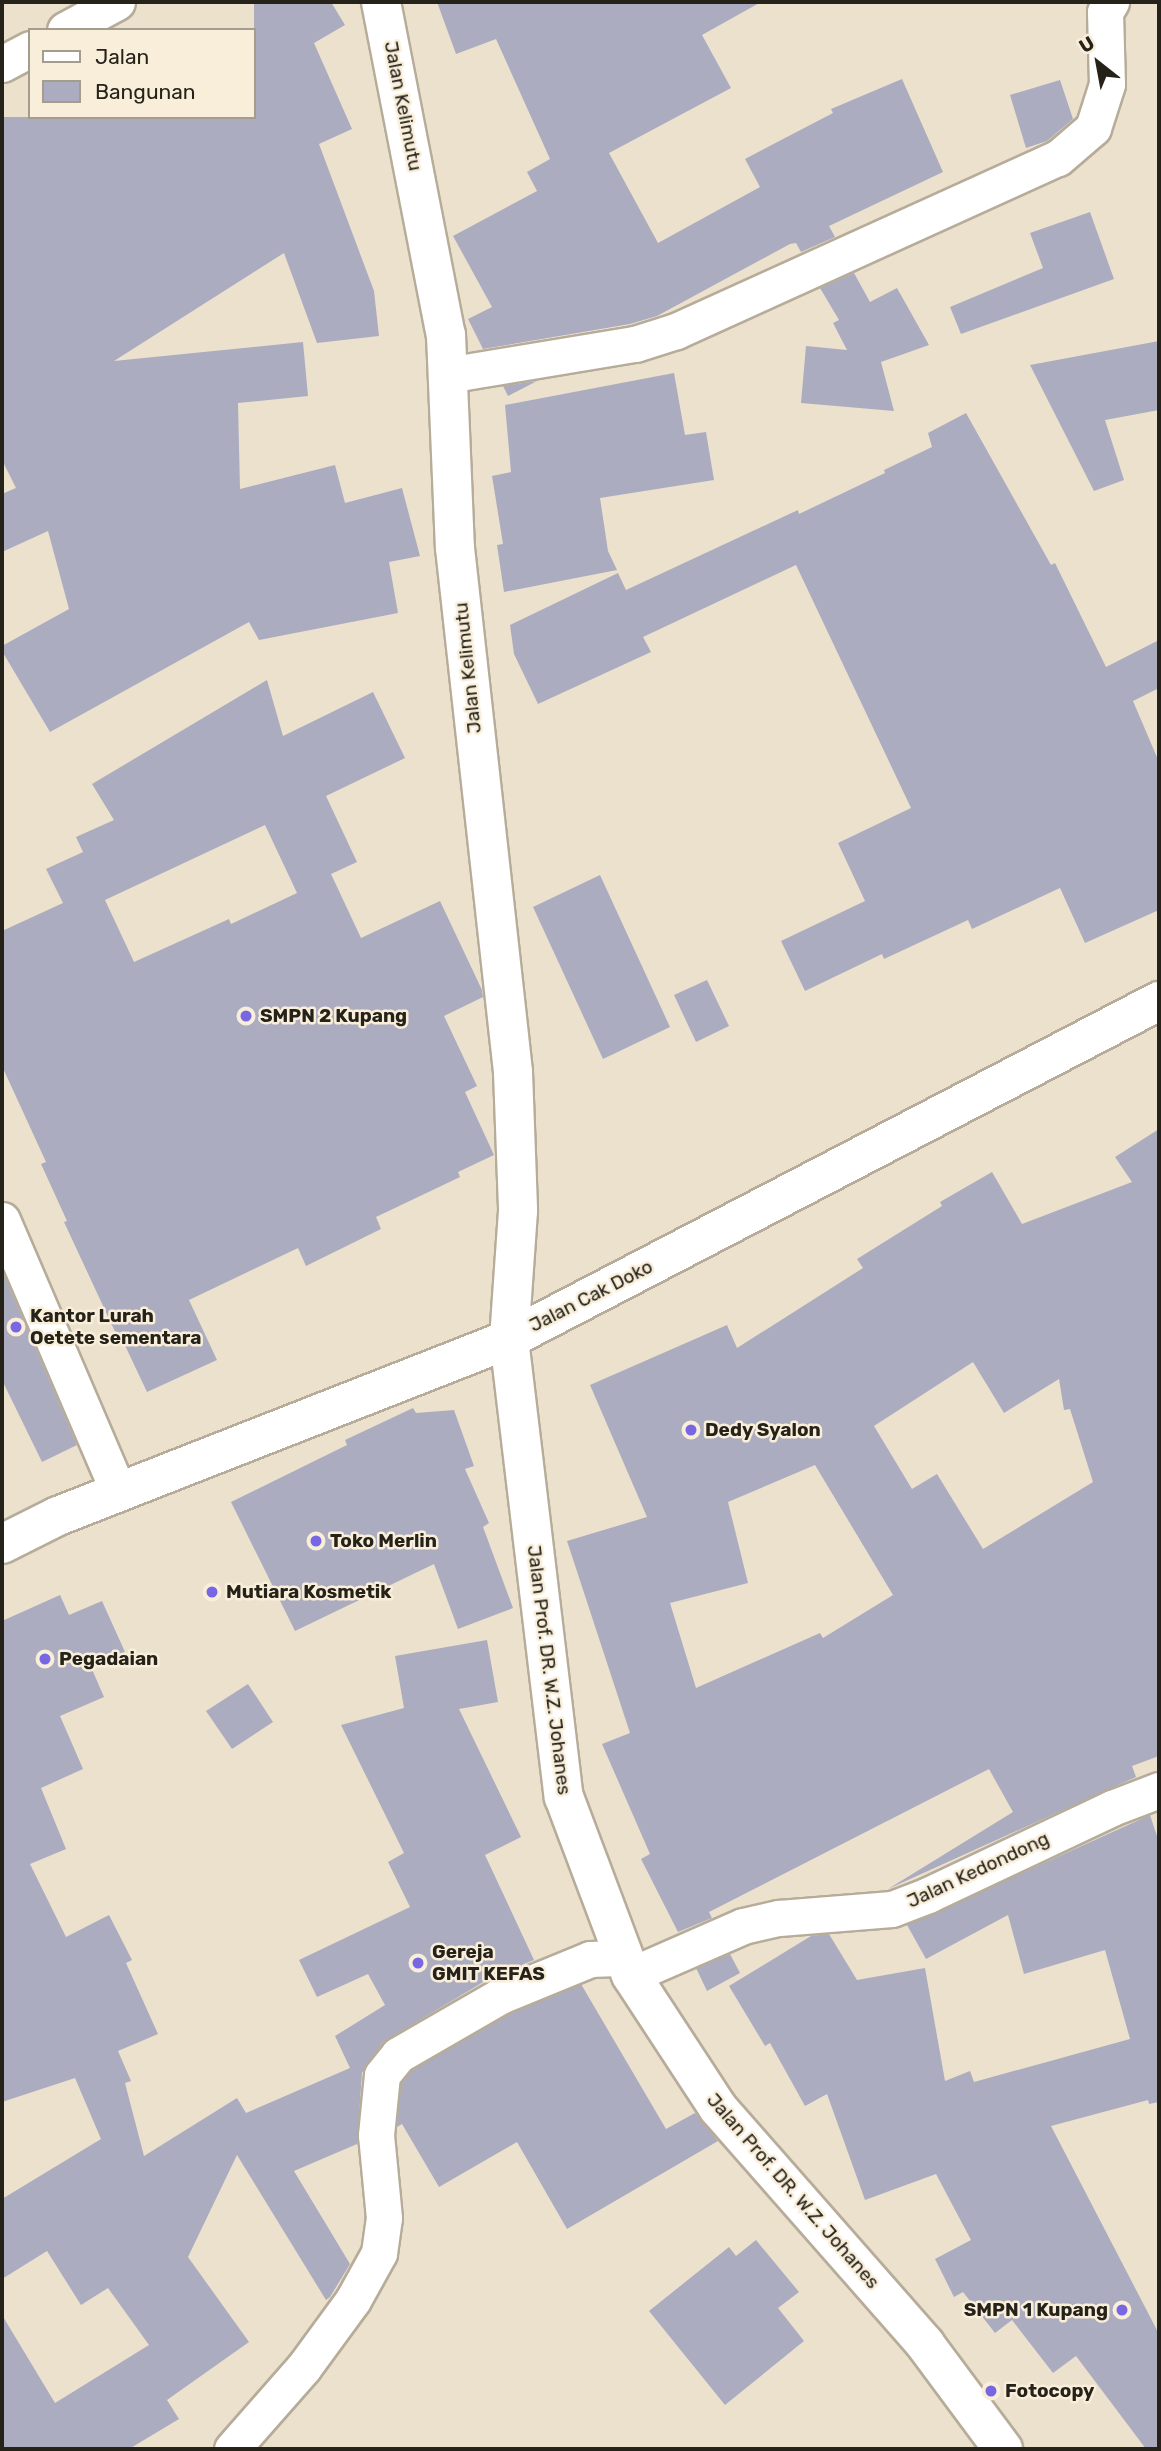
<!DOCTYPE html>
<html>
<head>
<meta charset="utf-8">
<style>
  body { margin:0 }
  #map { position:relative; width:1161px; height:2451px; overflow:hidden; background:#ebe1cd; font-family:Rubik,sans-serif }
  div>[style] { position:absolute }
  .building>* { inset:0; background:#acacc1 }
  .roads { filter:drop-shadow(2px 0 #b6ac99) drop-shadow(-2px 0 #b6ac99) drop-shadow(0 2px #b6ac99) drop-shadow(0 -2px #b6ac99) }
  .minor>* { height:35px; margin:-17.5px; padding:0 17.5px; transform-origin:17.5px; border-radius:17.5px; background:#fff }
  .tertiary>* { height:38px; margin:-19px; padding:0 19px; transform-origin:19px; border-radius:19px; background:#fff }
  .primary>* { height:38px; margin:-19px; padding:0 19px; transform-origin:19px; border-radius:19px; background:#fff }
  .dots>* { width:19px; height:19px; translate:-50% -50%; box-sizing:border-box; border:4px solid #f9eeda; border-radius:50% }
  span { translate:-50% -50%; white-space:nowrap; text-align:center; line-height:1.15; -webkit-text-stroke:5px #f9eeda; paint-order:stroke }
  .street-label { font-size:19px; color:#25221a }
  .poi-label { font-size:19px; color:#25221a; font-weight:700 }
  .left { translate:0 -50%; text-align:left }
  .right { translate:-100% -50%; text-align:right }
  .frame { position:absolute; inset:0; border:4px solid #25221a; pointer-events:none }
  .legend { position:absolute; left:28px; top:28px; width:228px; height:91px; box-sizing:border-box; background:#f9eeda; border:2px solid #a49c8d; margin:0; padding:9px 12px; list-style:none; font-size:21px; color:#25221a }
  .legend li { display:flex; align-items:center; gap:14px; height:35px }
  .legend b { width:35px; border:2px solid #a49c8d }
  .north { position:absolute; left:1063px; top:28px; width:70px; height:70px; -webkit-text-stroke:5px #f9eeda; paint-order:stroke; rotate:329deg; font-size:19px; font-weight:700; line-height:28px; text-align:center; color:#25221a }
  .north::after { content:''; display:block; margin:auto; width:24px; height:32px; background:#25221a; clip-path:polygon(50% 0,100% 100%,50% 72%,0 100%) }
</style>
</head>
<body>
<div id="map">
  <div class="building">
    <i style="clip-path:polygon(254px 2px,331px 2px,345px 25px,314px 43px,352px 129px,319px 144px,374px 291px,379px 336px,317px 343px,284px 253px,114px 361px,303px 342px,308px 396px,238px 403px,240px 489px,335px 465px,345px 503px,402px 488px,420px 556px,389px 562px,398px 613px,259px 640px,249px 622px,50px 732px,2px 651px,2px 646px,69px 609px,48px 531px,2px 552px,2px 494px,16px 488px,2px 460px,2px 117px,254px 117px)"></i>
    <i style="clip-path:polygon(437px 2px,761px 2px,702px 35px,731px 88px,609px 153px,658px 243px,760px 187px,745px 159px,833px 113px,831px 109px,902px 79px,943px 172px,829px 226px,835px 237px,801px 252px,796px 243px,790px 244px,657px 316px,630px 324px,483px 349px,468px 319px,492px 307px,453px 236px,537px 191px,527px 172px,550px 159px,496px 39px,456px 54px)"></i>
    <i style="clip-path:polygon(1060px 80px,1073px 119px,1047px 141px,1026px 148px,1010px 95px)"></i>
    <i style="clip-path:polygon(1090px 212px,1114px 279px,961px 334px,950px 307px,1043px 268px,1030px 233px)"></i>
    <i style="clip-path:polygon(854px 273px,870px 302px,897px 288px,929px 345px,881px 362px,894px 411px,801px 403px,806px 346px,847px 350px,833px 323px,839px 320px,820px 288px)"></i>
    <i style="clip-path:polygon(1159px 341px,1159px 410px,1105px 420px,1124px 480px,1094px 491px,1030px 365px)"></i>
    <i style="clip-path:polygon(674px 373px,685px 435px,706px 432px,714px 480px,600px 498px,608px 551px,617px 570px,504px 592px,497px 545px,503px 544px,492px 476px,511px 472px,505px 405px)"></i>
    <i style="clip-path:polygon(537px 381px,508px 396px,503px 386px)"></i>
    <i style="clip-path:polygon(966px 413px,1051px 565px,1055px 563px,1106px 667px,1159px 640px,1159px 688px,1133px 701px,1159px 762px,1159px 910px,1085px 943px,1060px 888px,972px 929px,968px 920px,884px 959px,882px 954px,805px 991px,781px 941px,865px 901px,838px 843px,911px 808px,796px 565px,643px 637px,651px 652px,538px 704px,514px 654px,510px 625px,618px 573px,626px 590px,798px 510px,799px 514px,885px 473px,884px 470px,932px 447px,928px 433px)"></i>
    <i style="clip-path:polygon(evenodd,267px 680px,283px 736px,373px 692px,405px 758px,326px 796px,357px 862px,331px 874px,361px 938px,440px 901px,482px 990px,483px 997px,444px 1016px,477px 1086px,465px 1092px,494px 1155px,458px 1172px,460px 1177px,376px 1217px,381px 1229px,306px 1266px,298px 1248px,189px 1300px,217px 1360px,147px 1392px,121px 1337px,118px 1338px,64px 1222px,67px 1221px,41px 1164px,46px 1162px,2px 1066px,2px 931px,63px 903px,46px 869px,83px 852px,76px 837px,114px 820px,92px 784px,267px 680px,265px 825px,297px 893px,231px 924px,229px 919px,134px 962px,105px 900px,265px 825px)"></i>
    <i style="clip-path:polygon(600px 875px,670px 1027px,603px 1059px,533px 907px)"></i>
    <i style="clip-path:polygon(707px 980px,729px 1026px,696px 1042px,674px 995px)"></i>
    <i style="clip-path:polygon(evenodd,1159px 1129px,1159px 1756px,1132px 1766px,1136px 1777px,888px 1889px,1013px 1812px,989px 1769px,709px 1912px,712px 1918px,678px 1932px,641px 1859px,650px 1854px,602px 1744px,630px 1733px,567px 1541px,647px 1517px,590px 1385px,727px 1325px,737px 1348px,863px 1268px,857px 1259px,942px 1206px,940px 1202px,992px 1172px,1022px 1224px,1132px 1182px,1115px 1157px,1159px 1129px,973px 1362px,1004px 1413px,1059px 1379px,1064px 1410px,1070px 1409px,1093px 1482px,983px 1549px,937px 1474px,912px 1489px,874px 1426px,973px 1362px,1159px 1129px,815px 1465px,893px 1595px,823px 1638px,820px 1633px,696px 1688px,670px 1603px,748px 1583px,728px 1502px,815px 1465px)"></i>
    <i style="clip-path:polygon(2px 1270px,77px 1445px,42px 1462px,2px 1380px)"></i>
    <i style="clip-path:polygon(413px 1408px,416px 1413px,454px 1410px,474px 1466px,465px 1469px,489px 1523px,483px 1527px,513px 1608px,458px 1629px,434px 1564px,295px 1631px,231px 1502px,347px 1445px,345px 1440px)"></i>
    <i style="clip-path:polygon(60px 1595px,69px 1615px,102px 1601px,125px 1652px,91px 1667px,104px 1697px,60px 1716px,83px 1769px,41px 1788px,66px 1849px,30px 1864px,66px 1937px,109px 1915px,132px 1960px,126px 1963px,158px 2034px,118px 2051px,131px 2081px,125px 2083px,144px 2156px,237px 2098px,246px 2113px,350px 2068px,335px 2036px,385px 2005px,368px 1974px,317px 1997px,299px 1960px,410px 1907px,388px 1862px,404px 1853px,341px 1725px,404px 1708px,395px 1656px,487px 1640px,498px 1702px,459px 1709px,521px 1837px,485px 1855px,534px 1960px,490px 1978px,383px 2042px,362px 2073px,357px 2144px,294px 2171px,350px 2264px,330px 2297px,326px 2300px,237px 2155px,188px 2257px,249px 2342px,167px 2400px,179px 2419px,129px 2449px,2px 2449px,2px 2315px,55px 2403px,149px 2345px,108px 2288px,81px 2305px,47px 2251px,2px 2279px,2px 2199px,101px 2139px,75px 2078px,2px 2102px,2px 1621px)"></i>
    <i style="clip-path:polygon(248px 1684px,273px 1722px,232px 1749px,206px 1711px)"></i>
    <i style="clip-path:polygon(1150px 1815px,1159px 1842px,1159px 2102px,1149px 2104px,1148px 2100px,1051px 2126px,1159px 2334px,1159px 2449px,1146px 2449px,1076px 2356px,1053px 2373px,1012px 2320px,995px 2333px,963px 2292px,954px 2297px,935px 2259px,971px 2240px,936px 2174px,865px 2200px,827px 2094px,805px 2106px,770px 2043px,765px 2046px,729px 1986px,811px 1936px,829px 1934px,857px 1980px,925px 1968px,945px 2081px,970px 2071px,974px 2082px,1130px 2039px,1105px 1950px,1024px 1974px,1008px 1915px,926px 1959px,907px 1925px)"></i>
    <i style="clip-path:polygon(730px 1954px,740px 1973px,707px 1991px,696px 1968px)"></i>
    <i style="clip-path:polygon(581px 1984px,666px 2129px,695px 2113px,718px 2141px,567px 2229px,517px 2142px,439px 2187px,402px 2124px,397px 2127px,401px 2083px,411px 2071px,509px 2014px)"></i>
    <i style="clip-path:polygon(756px 2240px,799px 2292px,778px 2308px,804px 2341px,725px 2405px,649px 2311px,729px 2247px,736px 2256px)"></i>
  </div>
  <div class="roads">
    <div class="minor">
      <i style="left:65px;top:30px;width:59px;rotate:-28.3deg"></i>
      <i style="left:2px;top:64px;width:32px;rotate:-28deg"></i>
      <i style="left:447px;top:375px;width:191px;rotate:-9.4deg"></i>
      <i style="left:635px;top:344px;width:43px;rotate:-17.6deg"></i>
      <i style="left:676px;top:331px;width:419px;rotate:-24.4deg"></i>
      <i style="left:1058px;top:158px;width:46px;rotate:-40.6deg"></i>
      <i style="left:1093px;top:128px;width:46px;rotate:-72.3deg"></i>
      <i style="left:1107px;top:84px;width:72px;rotate:-91.6deg"></i>
      <i style="left:1105px;top:12px;width:12px;rotate:-59deg"></i>
      <i style="left:2px;top:1220px;width:297px;rotate:66.8deg"></i>
      <i style="left:631px;top:1975px;width:122px;rotate:-23.6deg"></i>
      <i style="left:743px;top:1926px;width:37px;rotate:-13deg"></i>
      <i style="left:779px;top:1918px;width:113px;rotate:-4.6deg"></i>
      <i style="left:892px;top:1909px;width:39px;rotate:-21deg"></i>
      <i style="left:928px;top:1895px;width:204px;rotate:-25.3deg"></i>
      <i style="left:1112px;top:1808px;width:50px;rotate:-21deg"></i>
      <i style="left:232px;top:2449px;width:109px;rotate:-48.7deg"></i>
      <i style="left:304px;top:2367px;width:83px;rotate:-53.8deg"></i>
      <i style="left:353px;top:2300px;width:54px;rotate:-61deg"></i>
      <i style="left:379px;top:2253px;width:35px;rotate:-82deg"></i>
      <i style="left:384px;top:2218px;width:83px;rotate:-95.5deg"></i>
      <i style="left:376px;top:2135px;width:60px;rotate:-84.3deg"></i>
      <i style="left:382px;top:2075px;width:26px;rotate:-51deg"></i>
      <i style="left:398px;top:2055px;width:118px;rotate:-30deg"></i>
      <i style="left:500px;top:1996px;width:97px;rotate:-22.3deg"></i>
      <i style="left:590px;top:1959px;width:35px;rotate:-2deg"></i>
    </div>
    <div class="tertiary">
      <i style="left:381px;top:2px;width:339px;rotate:79deg"></i>
      <i style="left:446px;top:335px;width:213px;rotate:87.6deg"></i>
      <i style="left:455px;top:548px;width:527px;rotate:83.68deg"></i>
      <i style="left:513px;top:1072px;width:139px;rotate:87.9deg"></i>
      <i style="left:518px;top:1211px;width:128px;rotate:94deg"></i>
      <i style="left:509px;top:1339px;width:461px;rotate:83.2deg"></i>
      <i style="left:564px;top:1797px;width:190px;rotate:69.4deg"></i>
      <i style="left:631px;top:1975px;width:159px;rotate:56.8deg"></i>
      <i style="left:718px;top:2108px;width:314px;rotate:48.7deg"></i>
      <i style="left:925px;top:2344px;width:131px;rotate:53.4deg"></i>
    </div>
    <div class="primary">
      <i style="left:2px;top:1544px;width:63px;rotate:-26.6deg"></i>
      <i style="left:58px;top:1516px;width:484px;rotate:-21.4deg"></i>
      <i style="left:509px;top:1339px;width:733px;rotate:-27.47deg"></i>
    </div>
  </div>
  <div class="dots">
    <i style="left:246px;top:1016px;background:#7767e2"></i>
    <i style="left:16px;top:1327px;background:#7767e2"></i>
    <i style="left:691px;top:1430px;background:#7767e2"></i>
    <i style="left:316px;top:1541px;background:#7767e2"></i>
    <i style="left:212px;top:1592px;background:#7767e2"></i>
    <i style="left:45px;top:1659px;background:#7767e2"></i>
    <i style="left:418px;top:1963px;background:#7767e2"></i>
    <i style="left:1122px;top:2310px;background:#7767e2"></i>
    <i style="left:991px;top:2391px;background:#7767e2"></i>
  </div>
  <div class="street-label">
    <span style="left:403px;top:106px;rotate:79deg">Jalan Kelimutu</span>
    <span style="left:468px;top:668px;rotate:-96deg">Jalan Kelimutu</span>
    <span style="left:591px;top:1296px;rotate:-27deg">Jalan Cak Doko</span>
    <span style="left:549px;top:1670px;rotate:83deg">Jalan Prof. DR. W.Z. Johanes</span>
    <span style="left:978px;top:1870px;rotate:-25deg">Jalan Kedondong</span>
    <span style="left:793px;top:2191px;rotate:49deg">Jalan Prof. DR. W.Z. Johanes</span>
  </div>
  <div class="poi-label">
    <span class="left" style="left:260px;top:1016px">SMPN 2 Kupang</span>
    <span class="left" style="left:30px;top:1327px">Kantor Lurah<br>Oetete sementara</span>
    <span class="left" style="left:705px;top:1430px">Dedy Syalon</span>
    <span class="left" style="left:330px;top:1541px">Toko Merlin</span>
    <span class="left" style="left:226px;top:1592px">Mutiara Kosmetik</span>
    <span class="left" style="left:59px;top:1659px">Pegadaian</span>
    <span class="left" style="left:432px;top:1963px">Gereja<br>GMIT KEFAS</span>
    <span class="right" style="left:1108px;top:2310px">SMPN 1 Kupang</span>
    <span class="left" style="left:1005px;top:2391px">Fotocopy</span>
  </div>
  <div class="frame"></div>
  <ul class="legend">
  <li><b style="height:9px;background:#fff"></b>Jalan</li>
  <li><b style="height:19px;background:#acacc1"></b>Bangunan</li>
  </ul>
  <div class="north">U</div>
</div>
</body>
</html>
